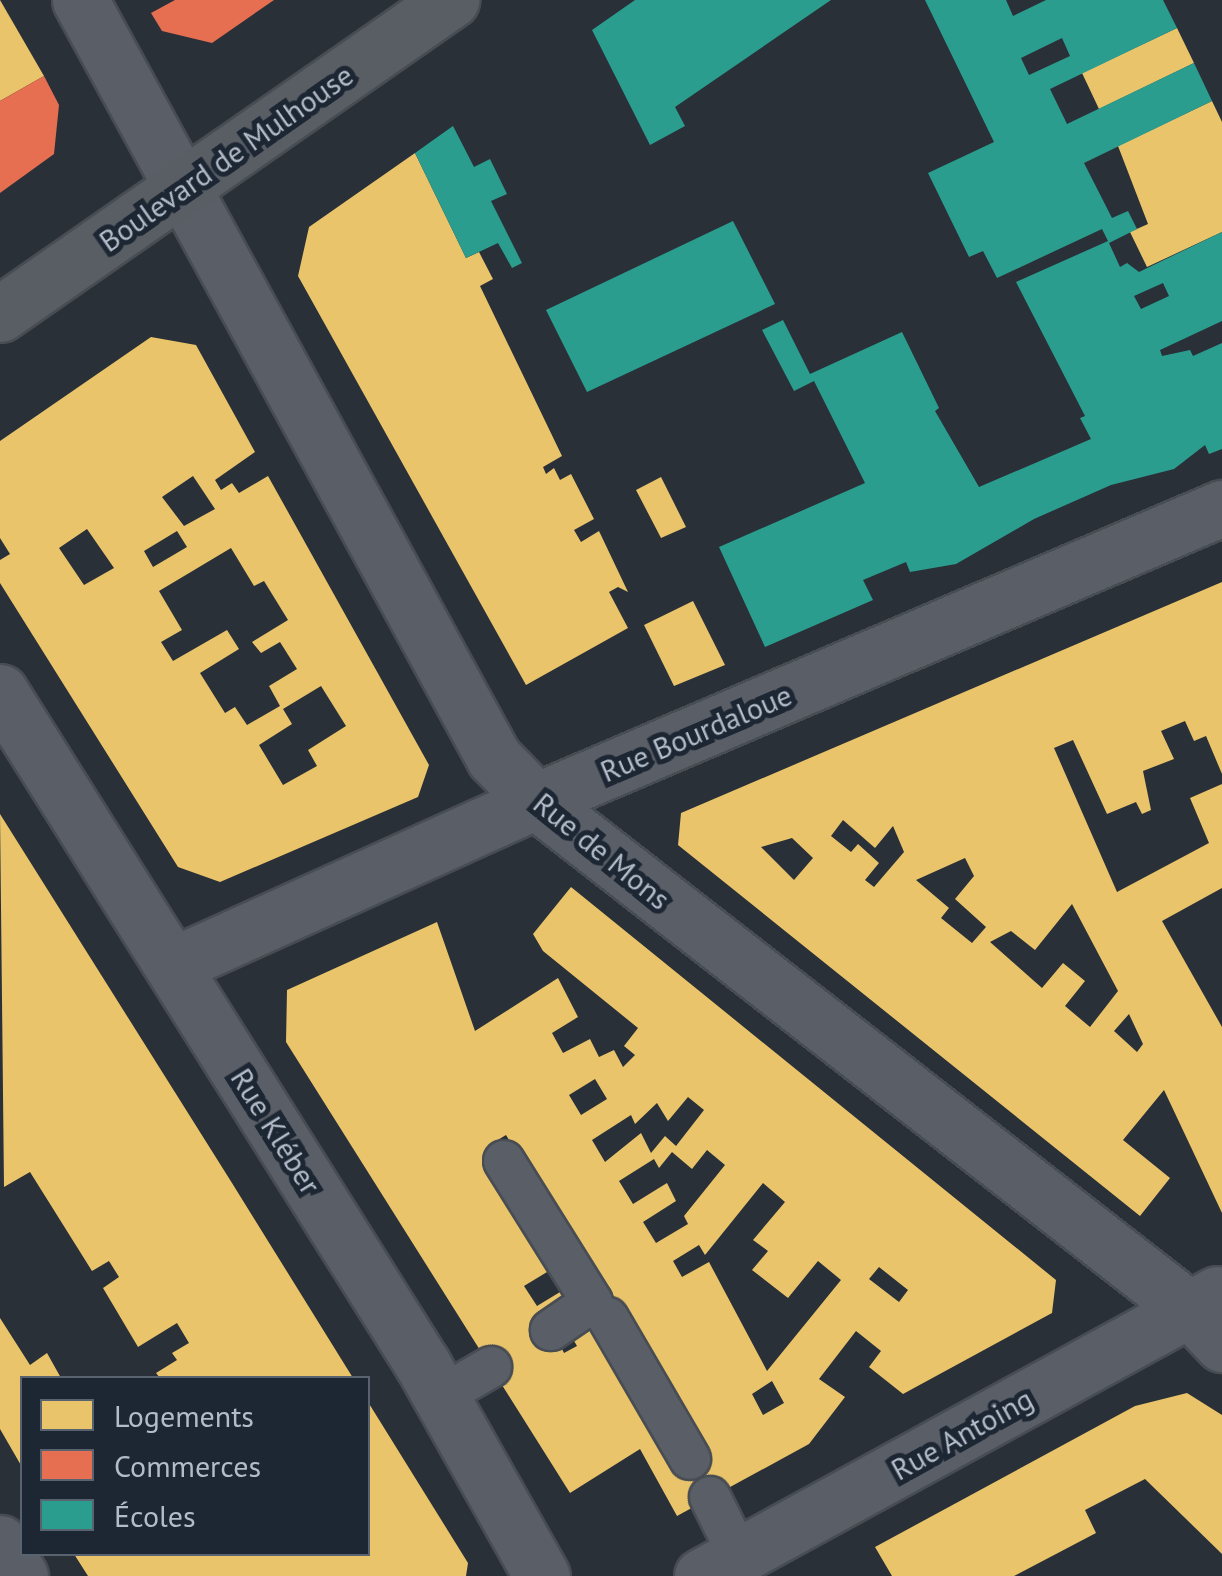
<!DOCTYPE html>
<html>
<head>
<meta charset="utf-8">
<style>
  body { margin:0 }
  #map { position:relative; width:1222px; height:1576px; overflow:hidden; background:#2a3038; font-family:"PT Sans",sans-serif }
  div>[style] { position:absolute }
  .homes>* { inset:0; background:#e9c46a }
  .shops>* { inset:0; background:#e76f51 }
  .schools>* { inset:0; background:#2a9d8f }
  .roads { filter:drop-shadow(2px 0 #484c53) drop-shadow(-2px 0 #484c53) drop-shadow(0 2px #484c53) drop-shadow(0 -2px #484c53) }
  .lane>* { height:40px; margin:-20px; padding:0 20px; transform-origin:20px; border-radius:20px; background:#5a5e66 }
  .street>* { height:55px; margin:-27.5px; padding:0 27.5px; transform-origin:27.5px; border-radius:27.5px; background:#5a5e66 }
  .secondary>* { height:55px; margin:-27.5px; padding:0 27.5px; transform-origin:27.5px; border-radius:27.5px; background:#595d64 }
  span { translate:-50% -50%; white-space:nowrap; text-align:center; line-height:1.15; -webkit-text-stroke:10px #1d2633; paint-order:stroke }
  .street-label { font-size:30px; color:#b4bcc9 }
  .legend { position:absolute; left:20px; top:1376px; width:350px; height:180px; box-sizing:border-box; background:#1d2633; border:2px solid #59626f; margin:0; padding:12px 18px; list-style:none; font-size:30px; color:#b4bcc9 }
  .legend li { display:flex; align-items:center; gap:20px; height:50px }
  .legend b { width:50px; border:2px solid #59626f }
</style>
</head>
<body>
<div id="map">
  <div class="homes">
    <i style="clip-path:polygon(0 0,44px 76px,0 101px)"></i>
    <i style="clip-path:polygon(1177px 28px,1194px 63px,1099px 109px,1082px 73px)"></i>
    <i style="clip-path:polygon(1212px 101px,1222px 122px,1222px 232px,1147px 267px,1130px 232px,1148px 224px,1118px 146px)"></i>
    <i style="clip-path:polygon(415px 153px,466px 258px,479px 252px,493px 279px,480px 286px,562px 456px,543px 467px,546px 474px,554px 468px,560px 480px,571px 474px,594px 519px,574px 530px,581px 542px,599px 531px,628px 592px,618px 587px,609px 592px,628px 628px,526px 685px,298px 276px,309px 227px)"></i>
    <i style="clip-path:polygon(evenodd,151px 337px,196px 345px,255px 452px,215px 480px,221px 490px,232px 483px,239px 493px,268px 476px,429px 765px,418px 797px,220px 882px,178px 867px,0 583px,0 560px,10px 554px,0 538px,0 441px,151px 337px,193px 476px,215px 509px,184px 526px,162px 497px,193px 476px,151px 337px,87px 529px,114px 568px,84px 585px,59px 548px,87px 529px,151px 337px,177px 531px,187px 547px,153px 567px,144px 551px,177px 531px,151px 337px,231px 548px,254px 586px,264px 581px,288px 620px,252px 642px,261px 653px,280px 642px,297px 669px,269px 686px,280px 706px,247px 725px,235px 707px,225px 713px,200px 673px,239px 649px,227px 630px,173px 661px,161px 642px,182px 630px,159px 591px,231px 548px,151px 337px,321px 686px,346px 726px,308px 750px,317px 766px,283px 785px,259px 745px,292px 724px,283px 709px,321px 686px)"></i>
    <i style="clip-path:polygon(661px 477px,686px 527px,661px 538px,636px 490px)"></i>
    <i style="clip-path:polygon(evenodd,1222px 582px,1222px 774px,1206px 736px,1194px 741px,1185px 721px,1161px 731px,1174px 759px,1143px 771px,1151px 810px,1142px 814px,1136px 802px,1107px 814px,1073px 740px,1054px 748px,1117px 892px,1209px 843px,1190px 798px,1222px 784px,1222px 888px,1162px 921px,1222px 1027px,1222px 1213px,1164px 1090px,1123px 1140px,1170px 1178px,1140px 1216px,678px 845px,681px 813px,1222px 582px,843px 820px,875px 848px,893px 826px,904px 852px,874px 887px,865px 880px,879px 863px,858px 844px,851px 852px,831px 836px,843px 820px,1222px 582px,792px 838px,813px 858px,794px 880px,761px 847px,792px 838px,1222px 582px,965px 858px,974px 876px,955px 899px,986px 927px,972px 943px,941px 918px,949px 908px,916px 880px,965px 858px,1222px 582px,1072px 904px,1118px 991px,1090px 1027px,1065px 1006px,1085px 981px,1063px 963px,1042px 988px,990px 942px,1011px 931px,1035px 950px,1072px 904px,1222px 582px,1129px 1014px,1143px 1044px,1137px 1052px,1114px 1031px,1129px 1014px)"></i>
    <i style="clip-path:polygon(693px 601px,725px 665px,674px 686px,644px 625px)"></i>
    <i style="clip-path:polygon(0 814px,232px 1183px,353px 1378px,160px 1378px,156px 1373px,177px 1360px,172px 1353px,189px 1343px,177px 1323px,138px 1347px,103px 1288px,119px 1277px,109px 1261px,92px 1271px,30px 1172px,4px 1187px)"></i>
    <i style="clip-path:polygon(evenodd,571px 887px,1056px 1280px,1052px 1313px,903px 1394px,869px 1367px,881px 1351px,856px 1331px,819px 1379px,845px 1397px,809px 1444px,677px 1516px,640px 1449px,570px 1493px,286px 1042px,287px 990px,437px 922px,475px 1031px,558px 978px,578px 1017px,552px 1033px,563px 1053px,590px 1039px,599px 1057px,614px 1050px,623px 1067px,635px 1055px,624px 1046px,638px 1028px,543px 951px,533px 934px,571px 887px,595px 1079px,607px 1099px,581px 1115px,569px 1095px,595px 1079px,571px 887px,688px 1097px,704px 1110px,676px 1146px,665px 1136px,651px 1153px,641px 1133px,605px 1162px,592px 1140px,631px 1115px,635px 1124px,657px 1103px,668px 1121px,688px 1097px,571px 887px,506px 1135px,558px 1218px,590px 1313px,566px 1327px,577px 1346px,564px 1353px,555px 1335px,576px 1308px,565px 1289px,537px 1306px,524px 1286px,552px 1269px,491px 1144px,506px 1135px,571px 887px,707px 1150px,725px 1165px,684px 1216px,688px 1224px,656px 1243px,643px 1222px,676px 1201px,667px 1183px,633px 1204px,619px 1181px,654px 1159px,659px 1168px,672px 1152px,692px 1169px,707px 1150px,571px 887px,763px 1183px,785px 1202px,753px 1240px,768px 1251px,752px 1270px,788px 1298px,818px 1261px,841px 1280px,767px 1371px,709px 1262px,682px 1277px,673px 1261px,699px 1245px,705px 1255px,763px 1183px,571px 887px,879px 1267px,908px 1290px,899px 1302px,869px 1279px,879px 1267px,571px 887px,772px 1381px,784px 1403px,763px 1415px,752px 1394px,772px 1381px)"></i>
    <i style="clip-path:polygon(0 1318px,30px 1365px,47px 1353px,61px 1378px,22px 1378px,22px 1467px,0 1429px)"></i>
    <i style="clip-path:polygon(1187px 1393px,1222px 1415px,1222px 1554px,1145px 1479px,1085px 1510px,1096px 1533px,1014px 1576px,892px 1576px,875px 1547px,1135px 1406px)"></i>
    <i style="clip-path:polygon(368px 1402px,468px 1563px,466px 1576px,88px 1576px,74px 1554px,368px 1554px)"></i>
  </div>
  <div class="shops">
    <i style="clip-path:polygon(175px 0,274px 0,212px 43px,162px 31px,151px 13px)"></i>
    <i style="clip-path:polygon(44px 76px,59px 105px,54px 154px,0 193px,0 101px)"></i>
  </div>
  <div class="schools">
    <i style="clip-path:polygon(635px 0,831px 0,675px 107px,685px 126px,650px 145px,592px 30px)"></i>
    <i style="clip-path:polygon(evenodd,925px 0,1006px 0,1013px 16px,1046px 0,1163px 0,1177px 28px,1050px 89px,1067px 124px,1194px 63px,1212px 101px,1084px 163px,1112px 218px,1128px 211px,1137px 229px,1109px 243px,1120px 267px,1127px 263px,1139px 272px,1222px 232px,1222px 321px,1160px 350px,1162px 356px,1190px 350px,1193px 356px,1222px 343px,1222px 449px,1209px 454px,1205px 445px,1174px 469px,1111px 485px,1034px 519px,956px 564px,910px 572px,906px 562px,863px 580px,873px 600px,765px 647px,719px 547px,865px 483px,814px 381px,794px 391px,762px 330px,783px 320px,810px 374px,902px 332px,939px 408px,935px 411px,979px 487px,1091px 439px,1080px 418px,1085px 416px,1016px 282px,1108px 241px,1102px 229px,997px 278px,983px 251px,969px 257px,928px 173px,994px 142px,925px 0,1062px 38px,1070px 56px,1029px 75px,1021px 58px,1062px 38px,925px 0,1163px 283px,1169px 296px,1141px 309px,1134px 296px,1163px 283px)"></i>
    <i style="clip-path:polygon(453px 126px,474px 167px,490px 159px,507px 194px,491px 201px,522px 263px,512px 268px,498px 243px,466px 258px,415px 153px)"></i>
    <i style="clip-path:polygon(733px 221px,775px 304px,587px 392px,546px 310px)"></i>
  </div>
  <div class="roads">
    <div class="lane">
      <i style="left:504px;top:1161px;width:166px;rotate:58deg"></i>
      <i style="left:592px;top:1302px;width:50px;rotate:145.7deg"></i>
      <i style="left:608px;top:1318px;width:163px;rotate:59.8deg"></i>
      <i style="left:441px;top:1396px;width:58px;rotate:-30.1deg"></i>
      <i style="left:710px;top:1497px;width:66px;rotate:63.8deg"></i>
    </div>
    <div class="street">
      <i style="left:80px;top:0;width:864px;rotate:61.36deg"></i>
      <i style="left:494px;top:758px;width:60px;rotate:45.7deg"></i>
      <i style="left:536px;top:801px;width:829px;rotate:37.89deg"></i>
      <i style="left:1190px;top:1310px;width:47px;rotate:46.7deg"></i>
      <i style="left:0;top:692px;width:795px;rotate:57.85deg"></i>
      <i style="left:423px;top:1365px;width:242px;rotate:60.6deg"></i>
      <i style="left:173px;top:965px;width:398px;rotate:-24.3deg"></i>
      <i style="left:536px;top:801px;width:746px;rotate:-23.13deg"></i>
      <i style="left:0;top:1543px;width:39px;rotate:59deg"></i>
      <i style="left:702px;top:1576px;width:587px;rotate:-28.7deg"></i>
    </div>
    <div class="secondary">
      <i style="left:0;top:314px;width:550px;rotate:-34.85deg"></i>
    </div>
  </div>
  <div class="street-label">
    <span style="left:226px;top:158px;rotate:-35deg">Boulevard de Mulhouse</span>
    <span style="left:696px;top:733px;rotate:-23deg">Rue Bourdaloue</span>
    <span style="left:602px;top:851px;rotate:39deg">Rue de Mons</span>
    <span style="left:276px;top:1131px;rotate:58deg">Rue Kléber</span>
    <span style="left:962px;top:1434px;rotate:-29deg">Rue Antoing</span>
  </div>
  <ul class="legend">
  <li><b style="height:28px;background:#e9c46a"></b>Logements</li>
  <li><b style="height:28px;background:#e76f51"></b>Commerces</li>
  <li><b style="height:28px;background:#2a9d8f"></b>Écoles</li>
  </ul>
</div>
</body>
</html>
